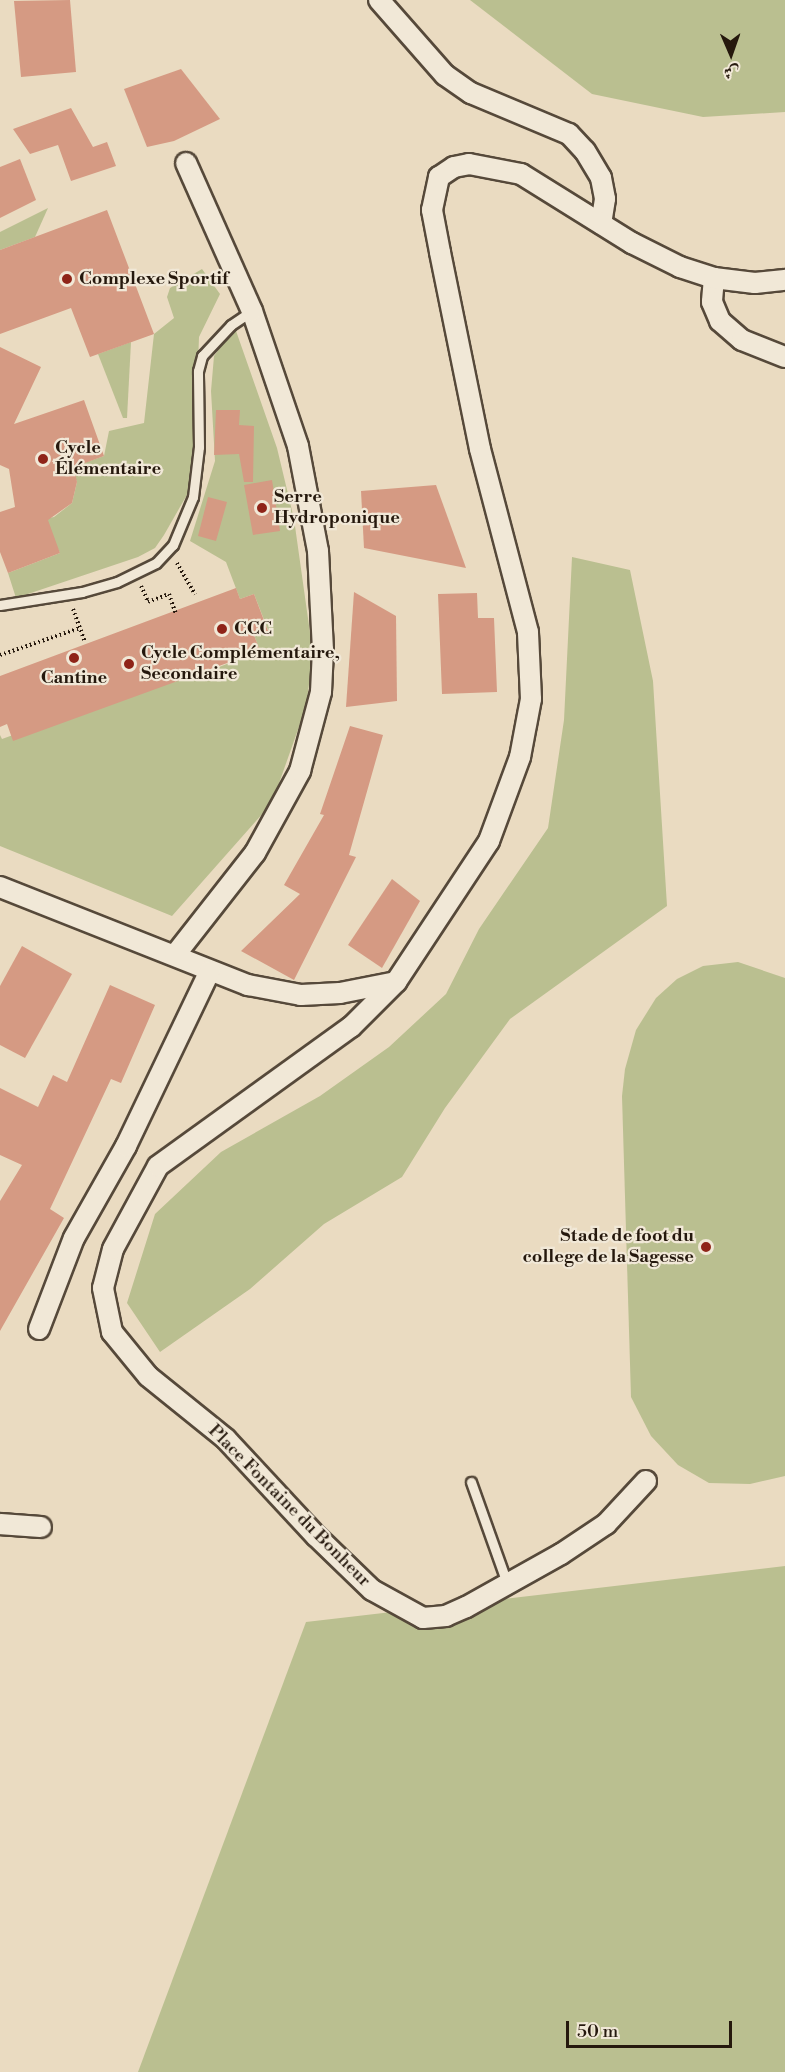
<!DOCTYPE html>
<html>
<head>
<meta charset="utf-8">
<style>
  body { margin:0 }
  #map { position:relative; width:785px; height:2072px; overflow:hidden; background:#eadbc1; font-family:"Libre Bodoni",Amiri,serif }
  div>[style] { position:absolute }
  .green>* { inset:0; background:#babf90 }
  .building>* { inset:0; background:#d59a83 }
  .path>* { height:4px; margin-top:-2px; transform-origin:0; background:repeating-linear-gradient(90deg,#25180d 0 1.5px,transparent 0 4.5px) }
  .roads { filter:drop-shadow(2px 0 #56493a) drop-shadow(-2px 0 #56493a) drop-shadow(0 2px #56493a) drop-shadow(0 -2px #56493a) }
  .lane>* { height:9px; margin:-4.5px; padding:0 4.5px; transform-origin:4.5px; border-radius:4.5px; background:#f1e8d7 }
  .street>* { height:20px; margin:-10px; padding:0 10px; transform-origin:10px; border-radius:10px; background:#f1e8d7 }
  .dots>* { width:16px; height:16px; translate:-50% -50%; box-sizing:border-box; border:3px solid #f1e8d7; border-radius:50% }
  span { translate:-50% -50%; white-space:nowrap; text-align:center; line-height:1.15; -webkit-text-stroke:4.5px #f1e8d7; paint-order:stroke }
  .poi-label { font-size:18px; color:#25180d; font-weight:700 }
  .left { translate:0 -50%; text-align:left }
  .right { translate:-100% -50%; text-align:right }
  .street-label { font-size:18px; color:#25180d }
  .north { position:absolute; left:701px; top:24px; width:60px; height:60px; -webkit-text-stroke:4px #f1e8d7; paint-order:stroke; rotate:178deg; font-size:16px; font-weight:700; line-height:24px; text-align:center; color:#25180d }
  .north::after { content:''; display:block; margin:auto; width:21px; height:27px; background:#25180d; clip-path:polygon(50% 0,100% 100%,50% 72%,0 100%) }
  .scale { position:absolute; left:566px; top:2021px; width:166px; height:27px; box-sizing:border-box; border:3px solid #25180d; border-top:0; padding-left:8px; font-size:18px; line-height:21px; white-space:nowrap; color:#25180d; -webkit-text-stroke:4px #f1e8d7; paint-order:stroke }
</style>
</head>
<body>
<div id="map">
  <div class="green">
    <i style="clip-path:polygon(470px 0,785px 0,785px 112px,703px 117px,592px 94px)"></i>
    <i style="clip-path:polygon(48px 208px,35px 237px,0 250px,0 232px)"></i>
    <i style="clip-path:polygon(202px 269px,220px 294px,199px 337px,195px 448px,188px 493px,164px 535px,155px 548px,138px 557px,16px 598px,8px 573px,60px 553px,43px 519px,54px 517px,72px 503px,77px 482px,68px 461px,81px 464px,104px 456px,109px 431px,144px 423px,154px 334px,174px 318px,167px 297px,170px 288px)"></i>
    <i style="clip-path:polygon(235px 328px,277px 448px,294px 519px,313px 654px,306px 707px,272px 803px,172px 916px,0 846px,0 735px,2px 739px,206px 665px,209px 671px,260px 651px,254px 635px,268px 630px,254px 594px,240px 599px,226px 562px,190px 541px,215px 461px,211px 391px,214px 356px)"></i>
    <i style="clip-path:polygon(131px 342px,127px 418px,123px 418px,98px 354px)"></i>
    <i style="clip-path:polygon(572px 557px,630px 570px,653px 681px,667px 906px,510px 1019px,445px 1108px,402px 1177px,324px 1224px,250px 1289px,160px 1352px,127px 1303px,155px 1214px,221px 1152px,320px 1096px,389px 1047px,446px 994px,479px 929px,548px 828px,564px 720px)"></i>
    <i style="clip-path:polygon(738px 962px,785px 978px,785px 1476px,750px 1484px,709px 1483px,678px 1465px,651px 1436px,631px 1397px,622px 1096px,625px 1069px,636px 1030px,656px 998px,677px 979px,703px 966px)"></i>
    <i style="clip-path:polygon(785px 1566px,785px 2072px,138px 2072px,306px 1622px)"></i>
  </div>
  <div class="building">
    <i style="clip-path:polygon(70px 0,76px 72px,21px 77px,14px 1px)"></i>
    <i style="clip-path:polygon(181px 69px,220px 119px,174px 141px,147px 147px,124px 89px)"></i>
    <i style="clip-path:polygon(71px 108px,93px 147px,107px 142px,116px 166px,71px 181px,58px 145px,30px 154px,13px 129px)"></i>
    <i style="clip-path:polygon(20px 159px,36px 200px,0 218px,0 167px)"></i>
    <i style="clip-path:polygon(107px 210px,154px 334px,90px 357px,71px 308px,0 334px,0 250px)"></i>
    <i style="clip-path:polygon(0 347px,41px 367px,14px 424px,84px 400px,104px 456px,74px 467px,77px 482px,72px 503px,48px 520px,60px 553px,8px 573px,0 552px,0 512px,15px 507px,9px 469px,0 465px)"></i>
    <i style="clip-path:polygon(216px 410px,240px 410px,239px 425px,254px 426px,253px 482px,244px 482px,239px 454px,214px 455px)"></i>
    <i style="clip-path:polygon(272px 480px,280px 531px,253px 535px,244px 485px)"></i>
    <i style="clip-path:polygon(436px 485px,466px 568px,364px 548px,361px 491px)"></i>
    <i style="clip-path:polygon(208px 497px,227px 502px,216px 541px,198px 536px)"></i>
    <i style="clip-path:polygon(236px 588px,240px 599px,254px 594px,268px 631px,254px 635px,260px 651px,13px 741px,7px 724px,0 727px,0 676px)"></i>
    <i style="clip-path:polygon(354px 592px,396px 616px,397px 701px,346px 707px)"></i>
    <i style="clip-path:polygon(477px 593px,478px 618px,494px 618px,497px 692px,442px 694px,438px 594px)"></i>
    <i style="clip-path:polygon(350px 726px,383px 735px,349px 855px,356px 857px,294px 980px,241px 951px,300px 894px,284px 885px,324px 815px,320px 814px)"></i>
    <i style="clip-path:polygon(392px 879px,420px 901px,382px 968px,348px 945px)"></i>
    <i style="clip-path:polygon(22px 946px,72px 974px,25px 1058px,0 1045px,0 986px)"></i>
    <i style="clip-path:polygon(110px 985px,155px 1005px,121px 1083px,111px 1079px,50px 1209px,64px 1218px,0 1331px,0 1201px,22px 1165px,0 1155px,0 1088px,38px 1107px,53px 1075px,67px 1082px)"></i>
  </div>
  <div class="path">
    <i style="left:177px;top:563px;width:36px;rotate:60deg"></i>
    <i style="left:141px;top:586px;width:17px;rotate:66deg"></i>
    <i style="left:148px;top:602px;width:22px;rotate:-21deg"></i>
    <i style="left:169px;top:594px;width:21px;rotate:71deg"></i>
    <i style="left:73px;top:609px;width:35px;rotate:70deg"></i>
    <i style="left:0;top:655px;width:84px;rotate:-18.6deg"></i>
  </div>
  <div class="roads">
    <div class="lane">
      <i style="left:0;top:605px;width:83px;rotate:-9deg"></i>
      <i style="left:82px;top:592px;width:36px;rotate:-16deg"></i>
      <i style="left:117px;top:582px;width:43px;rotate:-26deg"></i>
      <i style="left:156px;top:563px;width:25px;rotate:-47deg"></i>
      <i style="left:173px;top:545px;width:52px;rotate:-67.4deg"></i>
      <i style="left:193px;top:497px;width:50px;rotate:-83.2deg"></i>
      <i style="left:199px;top:447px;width:76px;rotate:-90.8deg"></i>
      <i style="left:198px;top:371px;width:16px;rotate:-75deg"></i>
      <i style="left:202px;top:356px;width:42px;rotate:-46.9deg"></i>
      <i style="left:231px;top:325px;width:25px;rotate:-34deg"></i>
      <i style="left:471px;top:1482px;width:110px;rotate:70.4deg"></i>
    </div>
    <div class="street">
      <i style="left:379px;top:0;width:100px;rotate:48.7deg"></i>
      <i style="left:445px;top:75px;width:32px;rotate:35deg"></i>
      <i style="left:471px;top:93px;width:106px;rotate:22.7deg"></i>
      <i style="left:569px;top:134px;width:23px;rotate:47deg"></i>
      <i style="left:585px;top:151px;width:31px;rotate:59deg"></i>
      <i style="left:601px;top:178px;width:21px;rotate:79deg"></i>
      <i style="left:605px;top:199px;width:25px;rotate:99deg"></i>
      <i style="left:714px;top:278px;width:24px;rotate:95deg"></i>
      <i style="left:712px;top:302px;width:21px;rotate:67deg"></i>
      <i style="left:720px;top:321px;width:29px;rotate:41deg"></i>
      <i style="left:742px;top:340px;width:46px;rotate:21.6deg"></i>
      <i style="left:0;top:887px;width:267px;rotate:21.6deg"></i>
      <i style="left:248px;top:985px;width:54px;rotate:10.7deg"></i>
      <i style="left:301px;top:995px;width:39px;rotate:-3deg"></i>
      <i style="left:340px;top:993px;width:57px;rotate:-11.1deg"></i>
      <i style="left:175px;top:955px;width:130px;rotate:-51.9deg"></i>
      <i style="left:255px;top:853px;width:94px;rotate:-61.2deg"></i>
      <i style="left:300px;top:771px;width:82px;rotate:-75.1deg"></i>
      <i style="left:321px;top:692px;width:42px;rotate:-87.3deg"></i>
      <i style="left:323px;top:650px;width:99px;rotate:-92.9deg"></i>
      <i style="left:318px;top:551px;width:107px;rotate:-100.8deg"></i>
      <i style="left:298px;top:446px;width:143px;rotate:-108.8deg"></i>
      <i style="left:252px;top:311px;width:162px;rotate:-114deg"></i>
      <i style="left:39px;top:1329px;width:97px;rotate:-69deg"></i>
      <i style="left:74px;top:1238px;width:106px;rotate:-60.5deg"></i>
      <i style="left:126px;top:1146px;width:194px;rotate:-64.4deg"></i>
      <i style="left:646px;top:1481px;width:59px;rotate:132.9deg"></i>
      <i style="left:606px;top:1524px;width:54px;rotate:146.3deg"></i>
      <i style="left:561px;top:1554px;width:109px;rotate:150.8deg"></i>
      <i style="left:466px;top:1607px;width:22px;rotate:156deg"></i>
      <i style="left:446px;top:1616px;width:23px;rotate:175deg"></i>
      <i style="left:423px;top:1618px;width:58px;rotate:-151.2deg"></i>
      <i style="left:372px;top:1590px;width:78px;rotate:-136deg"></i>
      <i style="left:316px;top:1536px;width:132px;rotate:-132.9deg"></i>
      <i style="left:226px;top:1439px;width:100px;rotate:-141.1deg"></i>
      <i style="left:148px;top:1376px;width:57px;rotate:-129.3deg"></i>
      <i style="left:112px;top:1332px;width:45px;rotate:-101.6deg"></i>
      <i style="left:103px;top:1288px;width:40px;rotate:-75.6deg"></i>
      <i style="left:113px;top:1249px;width:94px;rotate:-61.5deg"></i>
      <i style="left:158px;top:1166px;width:238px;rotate:-35.8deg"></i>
      <i style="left:351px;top:1027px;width:64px;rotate:-45deg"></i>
      <i style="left:396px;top:982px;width:169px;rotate:-56.6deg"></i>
      <i style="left:489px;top:841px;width:90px;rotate:-69.7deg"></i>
      <i style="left:520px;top:757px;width:59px;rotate:-79.3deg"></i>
      <i style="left:531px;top:699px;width:67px;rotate:-92.6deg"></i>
      <i style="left:528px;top:632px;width:189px;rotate:-104.7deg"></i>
      <i style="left:480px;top:449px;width:201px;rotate:-101.5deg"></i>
      <i style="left:440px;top:252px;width:43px;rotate:-100.8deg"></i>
      <i style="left:432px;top:210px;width:34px;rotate:-78deg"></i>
      <i style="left:439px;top:177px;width:18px;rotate:-34deg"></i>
      <i style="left:454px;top:167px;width:15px;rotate:-11deg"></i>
      <i style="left:469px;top:164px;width:53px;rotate:10.9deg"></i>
      <i style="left:521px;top:174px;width:131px;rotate:31.9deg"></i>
      <i style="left:632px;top:243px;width:54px;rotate:26.6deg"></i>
      <i style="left:680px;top:267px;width:36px;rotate:18deg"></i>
      <i style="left:714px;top:278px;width:41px;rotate:7deg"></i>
      <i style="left:755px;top:283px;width:30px;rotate:-6deg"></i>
      <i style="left:0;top:1524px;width:41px;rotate:4.2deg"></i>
    </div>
  </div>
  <div class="dots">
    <i style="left:67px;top:279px;background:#8f2418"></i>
    <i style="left:43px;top:459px;background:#8f2418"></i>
    <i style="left:262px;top:508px;background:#8f2418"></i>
    <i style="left:222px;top:629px;background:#8f2418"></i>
    <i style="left:74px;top:658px;background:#8f2418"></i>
    <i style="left:129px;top:664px;background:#8f2418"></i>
    <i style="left:706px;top:1247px;background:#8f2418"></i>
  </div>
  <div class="poi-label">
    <span class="left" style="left:79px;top:279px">Complexe Sportif</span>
    <span class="left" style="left:55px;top:459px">Cycle<br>Élémentaire</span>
    <span class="left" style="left:274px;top:508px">Serre<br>Hydroponique</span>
    <span class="left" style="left:234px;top:629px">CCC</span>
    <span class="left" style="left:141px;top:664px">Cycle Complémentaire,<br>Secondaire</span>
    <span style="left:74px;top:678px">Cantine</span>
    <span class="right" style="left:694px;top:1247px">Stade de foot du<br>college de la Sagesse</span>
  </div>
  <div class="street-label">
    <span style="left:289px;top:1506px;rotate:45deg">Place Fontaine du Bonheur</span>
  </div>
  <div class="north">ش</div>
  <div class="scale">50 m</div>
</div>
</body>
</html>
